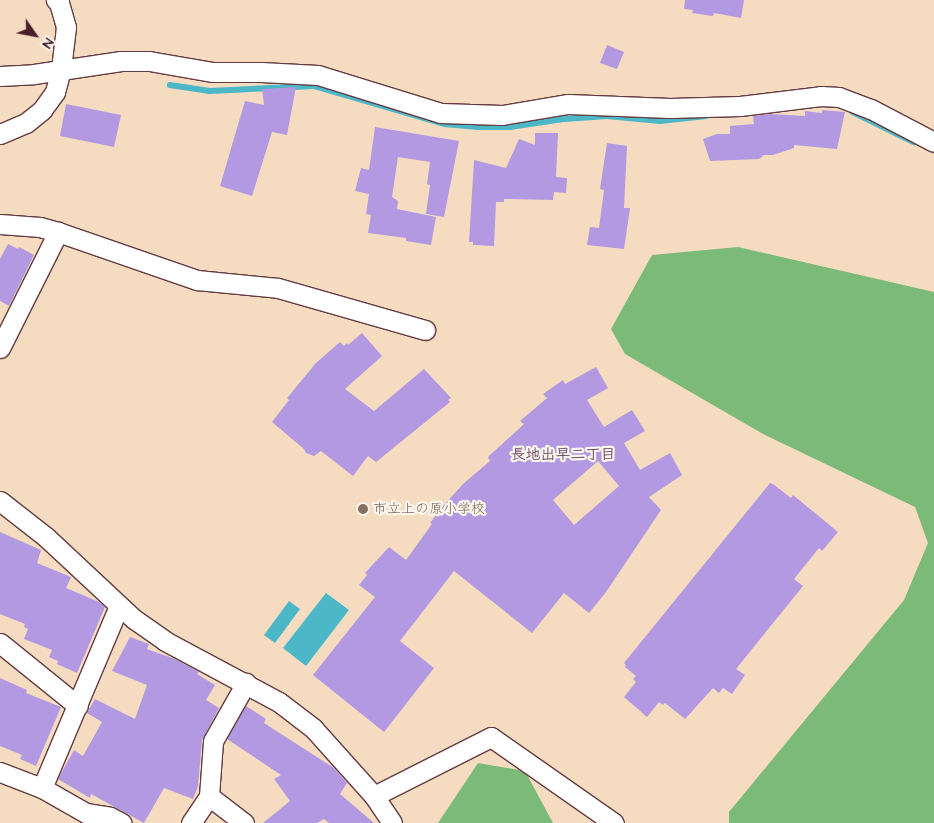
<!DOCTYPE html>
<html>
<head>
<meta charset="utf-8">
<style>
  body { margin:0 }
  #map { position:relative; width:934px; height:823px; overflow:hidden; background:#f5dcc0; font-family:"Architects Daughter","Klee One",sans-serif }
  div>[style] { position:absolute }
  .forest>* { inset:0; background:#7cba7a }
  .water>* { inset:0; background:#4bb7c7 }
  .stream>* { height:5.5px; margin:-2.75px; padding:0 2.75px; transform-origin:2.75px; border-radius:2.75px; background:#4bb7c7 }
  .building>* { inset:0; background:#b299e2 }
  .roads { filter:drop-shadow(1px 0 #643b41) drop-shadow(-1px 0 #643b41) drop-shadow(0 1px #643b41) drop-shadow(0 -1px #643b41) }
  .minor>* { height:19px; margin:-9.5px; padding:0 9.5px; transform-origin:9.5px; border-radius:9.5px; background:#fff }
  .dots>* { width:14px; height:14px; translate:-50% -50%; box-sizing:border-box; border:2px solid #fbf7ec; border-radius:50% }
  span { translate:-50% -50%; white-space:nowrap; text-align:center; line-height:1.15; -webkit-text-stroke:4.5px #fbf7ec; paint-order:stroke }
  .education-label { font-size:14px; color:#785e54 }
  .left { translate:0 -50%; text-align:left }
  .neighbourhood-label { font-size:15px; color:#6e4a6b; font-weight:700 }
  .north { position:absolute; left:10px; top:10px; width:50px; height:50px; -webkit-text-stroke:4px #fbf7ec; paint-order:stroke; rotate:123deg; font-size:14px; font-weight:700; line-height:20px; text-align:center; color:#4a1f2b }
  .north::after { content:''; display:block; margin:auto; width:18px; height:22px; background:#4a1f2b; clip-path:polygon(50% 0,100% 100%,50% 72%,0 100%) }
</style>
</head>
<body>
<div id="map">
  <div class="forest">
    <i style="clip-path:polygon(738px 247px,934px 292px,934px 823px,729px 823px,729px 812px,904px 600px,928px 543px,915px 507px,763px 434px,625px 354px,611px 329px,652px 255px)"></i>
    <i style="clip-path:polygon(478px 763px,525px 771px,553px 823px,438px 823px)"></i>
  </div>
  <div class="water">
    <i style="clip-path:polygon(326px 593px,349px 610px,306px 666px,283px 648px)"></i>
    <i style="clip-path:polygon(289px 601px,300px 609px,275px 643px,264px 635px)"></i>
  </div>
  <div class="stream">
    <i style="left:170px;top:85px;width:40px;rotate:8.5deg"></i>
    <i style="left:210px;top:91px;width:104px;rotate:-2.8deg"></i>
    <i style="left:314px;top:86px;width:136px;rotate:16.2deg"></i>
    <i style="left:445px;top:124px;width:33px;rotate:5deg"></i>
    <i style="left:478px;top:127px;width:32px"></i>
    <i style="left:510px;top:127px;width:55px;rotate:-8.4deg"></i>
    <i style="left:564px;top:119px;width:43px;rotate:-4deg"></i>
    <i style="left:607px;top:116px;width:53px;rotate:5.4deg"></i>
    <i style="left:660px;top:121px;width:46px;rotate:-6.2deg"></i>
    <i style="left:853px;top:112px;width:68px;rotate:26.2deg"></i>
  </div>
  <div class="building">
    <i style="clip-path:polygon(685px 0,744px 0,741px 18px,714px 13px,713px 16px,692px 13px,693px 10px,684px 9px)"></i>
    <i style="clip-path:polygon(607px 45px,624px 52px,617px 69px,600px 63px)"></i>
    <i style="clip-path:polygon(296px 87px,287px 135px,272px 132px,252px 196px,220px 186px,245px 101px,264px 105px,262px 89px)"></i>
    <i style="clip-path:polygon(66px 104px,121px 115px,114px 147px,60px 136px)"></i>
    <i style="clip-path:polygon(822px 110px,845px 112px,837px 149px,794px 145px,794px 148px,773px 155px,764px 155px,759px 159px,710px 161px,703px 139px,717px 134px,730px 134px,730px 126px,754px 124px,753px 116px,770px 114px,805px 116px,805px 111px,822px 113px)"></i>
    <i style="clip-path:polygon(375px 127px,459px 141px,444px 217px,426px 214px,430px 185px,427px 184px,430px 162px,398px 157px,392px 197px,398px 201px,397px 209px,436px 217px,431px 245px,406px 241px,406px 238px,368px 233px,371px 215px,366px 214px,369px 194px,355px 191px,361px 168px,369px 170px)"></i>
    <i style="clip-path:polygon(535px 133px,558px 133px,556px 177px,567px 178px,566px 193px,554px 192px,553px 200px,504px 199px,504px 202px,496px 202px,494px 246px,473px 245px,473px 242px,469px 242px,474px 160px,506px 168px,519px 139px,535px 145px)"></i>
    <i style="clip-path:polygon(607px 143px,627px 146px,624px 208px,630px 208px,624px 249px,587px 245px,590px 227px,599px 228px,604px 190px,600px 189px)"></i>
    <i style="clip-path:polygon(8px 244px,18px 249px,19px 247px,34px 255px,9px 306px,0 301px,0 259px)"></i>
    <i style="clip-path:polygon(362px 333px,382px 356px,345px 389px,374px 411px,424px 369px,451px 398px,448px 400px,450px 402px,376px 462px,368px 456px,353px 476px,321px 451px,314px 456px,306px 453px,304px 449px,272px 422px,289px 400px,287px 398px,316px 363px,340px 342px,344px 346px,347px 343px,348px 345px)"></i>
    <i style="clip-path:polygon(evenodd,596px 367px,608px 388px,587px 400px,604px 427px,632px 410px,645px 431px,624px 443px,640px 470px,670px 453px,682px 475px,649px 497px,661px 510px,606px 592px,589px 613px,564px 593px,532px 633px,454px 571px,400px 641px,434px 668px,384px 732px,313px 675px,375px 597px,359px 585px,367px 575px,365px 573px,389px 547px,406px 560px,432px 524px,430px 523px,443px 506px,463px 484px,490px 461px,488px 457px,524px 424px,520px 421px,547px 398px,543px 394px,563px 380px,565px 384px,596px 367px,598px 461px,619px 486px,574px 525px,553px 500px,598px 461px)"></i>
    <i style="clip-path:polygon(770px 483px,773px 484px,791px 498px,793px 495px,838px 532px,822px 551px,819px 548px,794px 579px,803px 586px,736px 669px,745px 675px,732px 694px,723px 688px,719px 693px,713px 688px,685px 719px,665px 703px,663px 705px,659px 702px,647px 717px,624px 697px,636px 682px,633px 679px,636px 676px,625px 667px,626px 665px,624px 663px)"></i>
    <i style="clip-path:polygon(0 532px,41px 550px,37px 563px,71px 577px,66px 588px,99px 602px,105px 607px,77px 673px,57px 664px,58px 661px,49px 657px,52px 650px,24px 639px,28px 629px,24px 627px,25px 624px,0 614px)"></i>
    <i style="clip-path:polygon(130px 637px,149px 644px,147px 649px,175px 659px,199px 672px,197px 674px,215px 685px,206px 700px,219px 708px,202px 740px,198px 786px,193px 799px,164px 788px,144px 823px,91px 794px,90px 798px,58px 779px,74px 750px,83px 756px,102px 722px,87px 713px,95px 699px,135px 719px,147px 685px,112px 671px)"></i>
    <i style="clip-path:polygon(0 678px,27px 690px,26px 693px,61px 707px,36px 766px,20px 759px,22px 755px,0 746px)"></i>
    <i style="clip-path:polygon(246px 706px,266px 719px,264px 723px,334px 768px,347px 783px,340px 794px,374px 823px,329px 823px,324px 819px,317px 823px,263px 823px,290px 801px,274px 779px,281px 775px,227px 739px)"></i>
  </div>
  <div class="roads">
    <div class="minor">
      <i style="left:0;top:76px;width:34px;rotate:-3deg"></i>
      <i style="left:34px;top:74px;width:88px;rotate:-8.5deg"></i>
      <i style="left:121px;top:61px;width:28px"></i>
      <i style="left:149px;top:61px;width:65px;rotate:9.8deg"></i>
      <i style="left:213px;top:72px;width:48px"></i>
      <i style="left:261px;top:72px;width:57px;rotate:3deg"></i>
      <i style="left:318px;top:75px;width:129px;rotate:17.2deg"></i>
      <i style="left:441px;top:113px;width:61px;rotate:1.9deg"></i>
      <i style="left:502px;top:115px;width:67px;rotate:-9.5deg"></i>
      <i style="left:568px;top:104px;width:102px;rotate:2.2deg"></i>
      <i style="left:670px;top:108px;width:70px;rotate:-1.6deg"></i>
      <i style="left:740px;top:106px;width:82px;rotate:-7deg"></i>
      <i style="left:821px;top:96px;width:18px;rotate:3deg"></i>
      <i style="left:839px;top:97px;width:34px;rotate:21deg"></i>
      <i style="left:871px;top:109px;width:71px;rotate:27.6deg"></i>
      <i style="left:0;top:134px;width:28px;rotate:-23deg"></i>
      <i style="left:26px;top:123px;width:21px;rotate:-39deg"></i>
      <i style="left:42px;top:110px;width:22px;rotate:-54deg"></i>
      <i style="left:55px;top:92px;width:24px;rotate:-75deg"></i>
      <i style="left:61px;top:69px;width:42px;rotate:-83.2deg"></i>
      <i style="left:66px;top:27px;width:26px;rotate:-106deg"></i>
      <i style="left:59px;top:2px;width:4px;rotate:-146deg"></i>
      <i style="left:0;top:224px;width:40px;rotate:4.3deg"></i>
      <i style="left:40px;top:227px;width:19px;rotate:16deg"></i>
      <i style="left:58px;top:232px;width:147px;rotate:19.1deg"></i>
      <i style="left:197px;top:280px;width:81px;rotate:5.6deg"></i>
      <i style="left:278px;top:288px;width:153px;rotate:15.9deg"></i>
      <i style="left:0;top:348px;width:130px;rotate:-63.4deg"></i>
      <i style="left:0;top:501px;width:58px;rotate:38deg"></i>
      <i style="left:46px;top:537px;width:120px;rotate:43deg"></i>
      <i style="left:134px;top:619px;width:38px;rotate:35deg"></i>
      <i style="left:165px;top:641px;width:129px;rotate:28.2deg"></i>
      <i style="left:279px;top:702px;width:43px;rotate:37.4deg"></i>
      <i style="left:313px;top:728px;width:91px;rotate:48.1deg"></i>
      <i style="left:374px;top:796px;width:32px;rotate:56deg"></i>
      <i style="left:0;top:643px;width:100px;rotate:38.9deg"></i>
      <i style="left:0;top:772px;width:45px;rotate:20.9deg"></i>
      <i style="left:42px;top:788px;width:198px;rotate:-67.1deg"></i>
      <i style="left:42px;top:788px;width:51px;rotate:29.6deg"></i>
      <i style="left:86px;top:813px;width:24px;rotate:9deg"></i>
      <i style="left:110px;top:817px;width:13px;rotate:27deg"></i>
      <i style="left:374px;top:796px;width:131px;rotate:-26.8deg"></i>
      <i style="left:491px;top:737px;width:150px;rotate:35deg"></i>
      <i style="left:191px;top:823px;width:32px;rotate:-56deg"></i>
      <i style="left:244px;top:823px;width:44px;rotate:-142.4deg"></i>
      <i style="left:209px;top:796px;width:55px;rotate:-85.8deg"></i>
      <i style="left:213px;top:741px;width:67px;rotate:-60.4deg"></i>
    </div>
  </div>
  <div class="dots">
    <i style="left:363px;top:509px;background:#8d6e63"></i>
  </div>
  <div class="education-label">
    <span class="left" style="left:373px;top:509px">市立上の原小学校</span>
  </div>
  <div class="neighbourhood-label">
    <span style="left:563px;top:455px">長地出早二丁目</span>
  </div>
  <div class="north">N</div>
</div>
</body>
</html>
